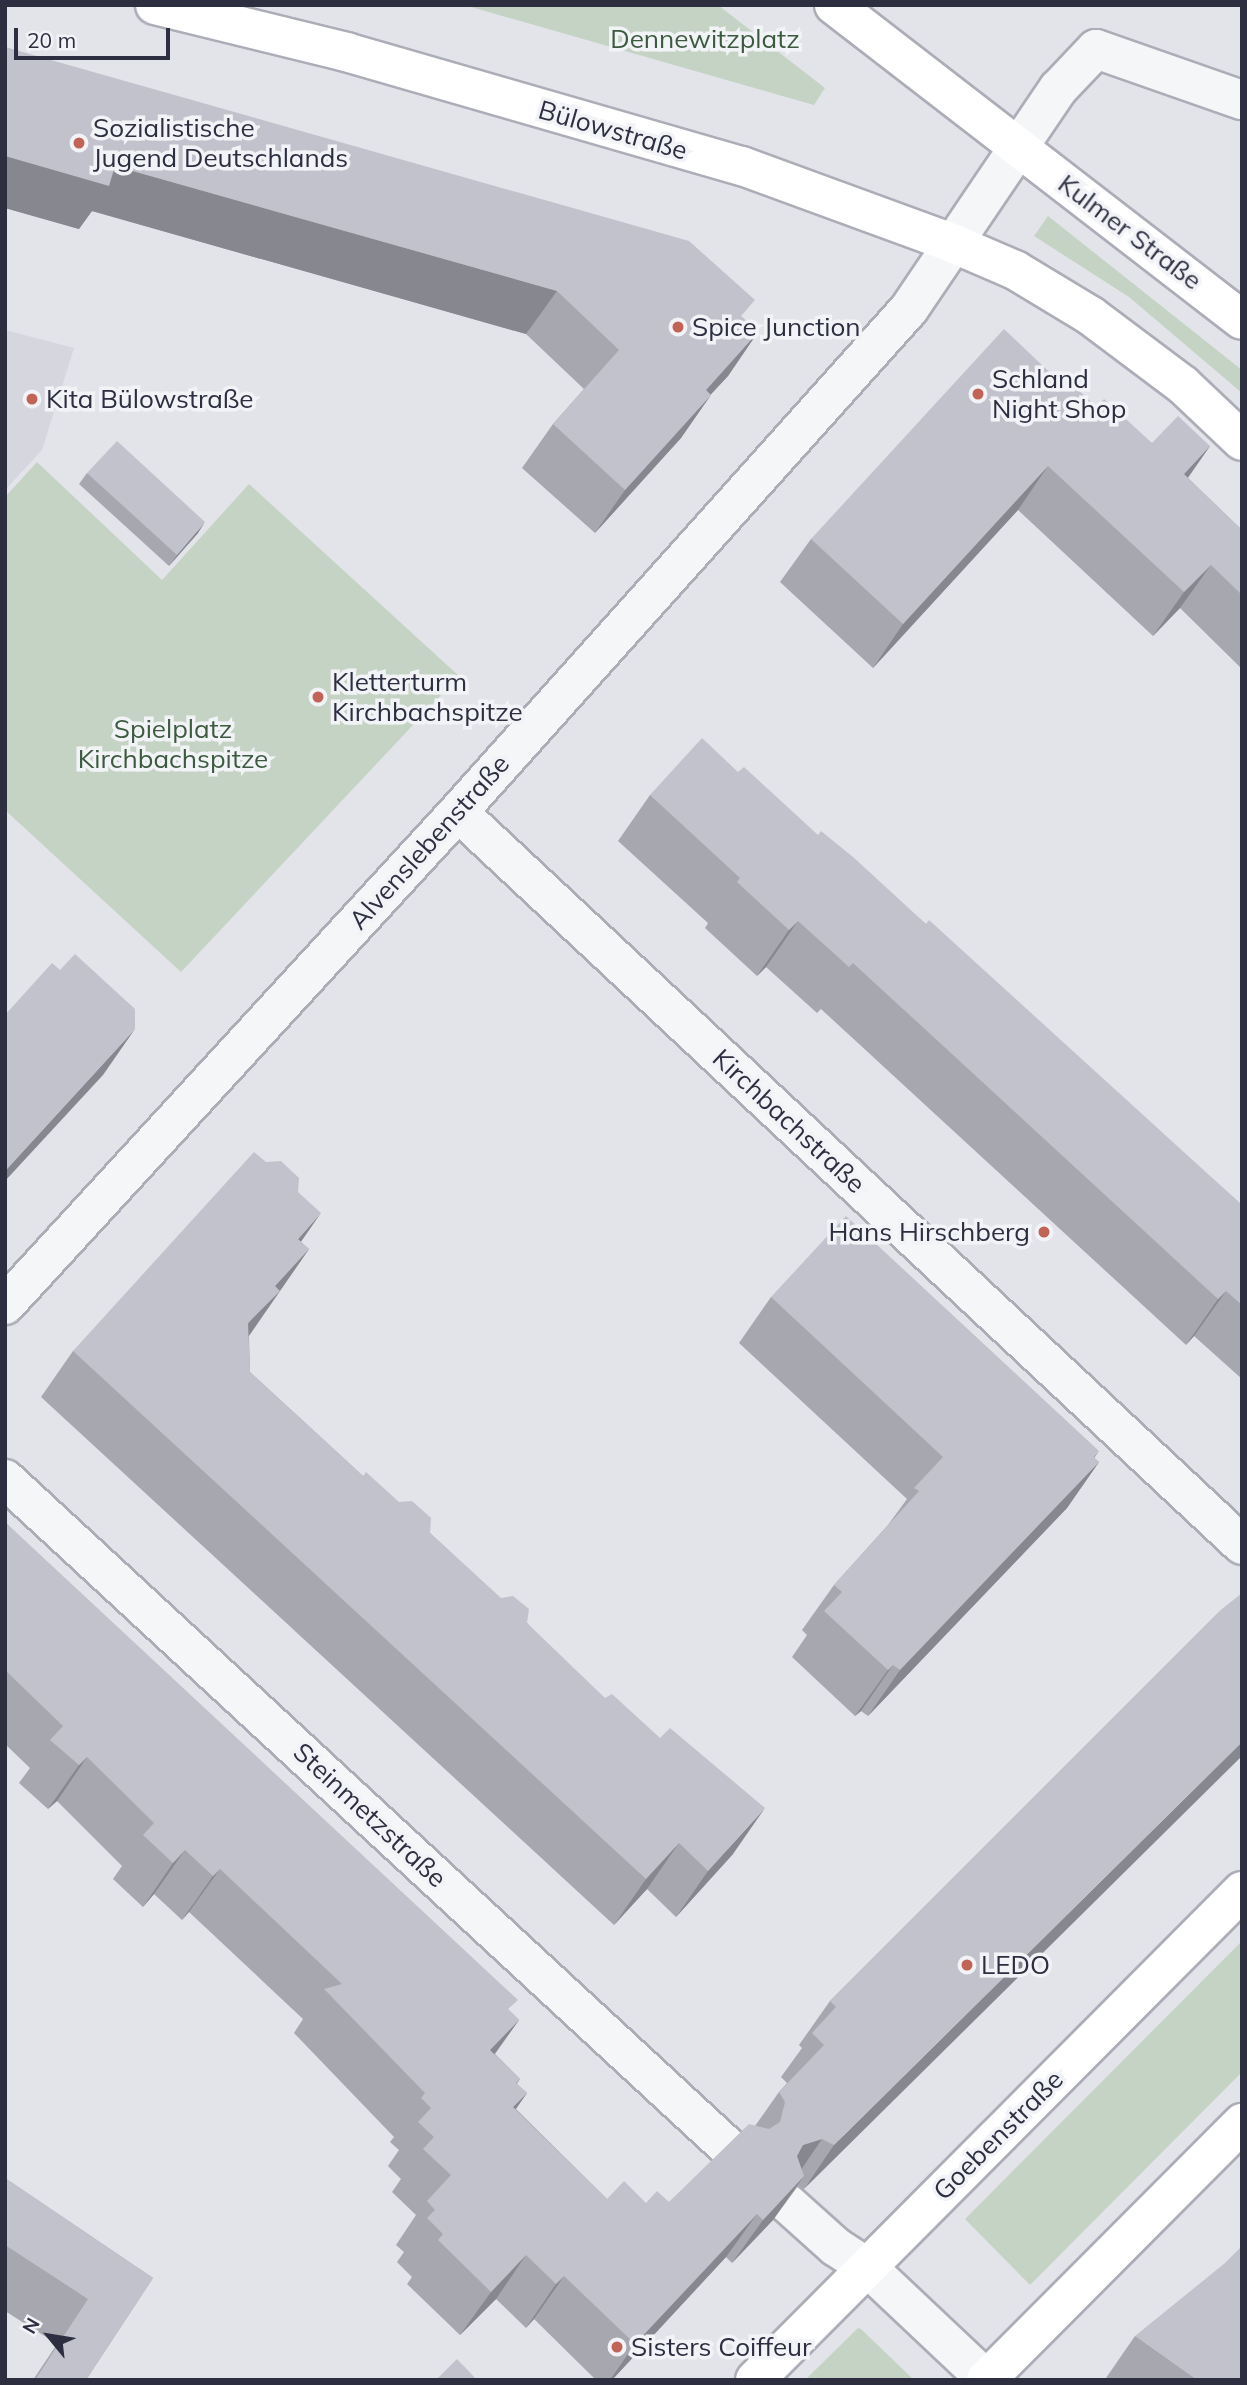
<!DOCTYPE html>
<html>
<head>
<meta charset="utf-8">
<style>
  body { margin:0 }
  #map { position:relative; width:1247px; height:2385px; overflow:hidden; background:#e3e4ea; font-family:Mulish,sans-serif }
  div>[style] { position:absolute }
  .built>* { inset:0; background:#d5d6de }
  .green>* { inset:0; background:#c5d3c5 }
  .roads { filter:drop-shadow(2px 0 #acadb7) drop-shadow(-2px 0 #acadb7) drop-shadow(0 2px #acadb7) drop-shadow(0 -2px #acadb7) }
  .minor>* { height:38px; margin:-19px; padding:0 19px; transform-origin:19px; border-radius:19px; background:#f5f6f8 }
  .major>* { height:38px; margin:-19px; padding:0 19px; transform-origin:19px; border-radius:19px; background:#fff }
  .wall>* { inset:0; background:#a6a7af }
  .shaded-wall>* { inset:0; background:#87888f }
  .building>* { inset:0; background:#c1c2cc }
  .dots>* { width:19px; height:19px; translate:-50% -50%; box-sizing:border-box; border:4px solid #f2f3f7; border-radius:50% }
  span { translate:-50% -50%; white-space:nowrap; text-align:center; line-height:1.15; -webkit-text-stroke:7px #f2f3f7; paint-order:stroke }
  .park-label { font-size:26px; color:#3b5a3e }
  .poi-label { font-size:26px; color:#2d2e40 }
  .left { translate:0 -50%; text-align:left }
  .right { translate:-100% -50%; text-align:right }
  .street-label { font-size:26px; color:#2d2e40 }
  .frame { position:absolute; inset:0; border:7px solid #2d2e40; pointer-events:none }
  .north { position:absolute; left:14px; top:2301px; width:70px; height:70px; -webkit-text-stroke:5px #f2f3f7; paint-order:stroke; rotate:300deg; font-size:19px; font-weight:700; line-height:28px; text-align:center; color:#2d2e40 }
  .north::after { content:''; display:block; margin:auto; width:24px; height:32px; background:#2d2e40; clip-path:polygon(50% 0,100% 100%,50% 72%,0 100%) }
  .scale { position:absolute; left:14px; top:28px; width:156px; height:32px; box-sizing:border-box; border:4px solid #2d2e40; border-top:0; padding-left:9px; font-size:21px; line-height:24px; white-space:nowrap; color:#2d2e40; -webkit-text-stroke:5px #f2f3f7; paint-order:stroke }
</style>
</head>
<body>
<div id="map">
  <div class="built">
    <i style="clip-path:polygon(5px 330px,74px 348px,42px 450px,5px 490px)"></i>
  </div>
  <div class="green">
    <i style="clip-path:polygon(464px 5px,718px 5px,825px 88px,814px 105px)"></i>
    <i style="clip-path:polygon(1048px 216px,1242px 370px,1242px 393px,1129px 297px,1034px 236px)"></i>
    <i style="clip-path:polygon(37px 462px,162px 580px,249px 484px,459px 676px,181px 972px,5px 810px,5px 497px)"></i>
    <i style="clip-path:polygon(1242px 1941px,1242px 2072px,1030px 2285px,965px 2219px)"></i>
    <i style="clip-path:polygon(858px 2328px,861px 2329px,914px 2380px,805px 2380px)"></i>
  </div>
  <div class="roads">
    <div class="minor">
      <i style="left:458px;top:812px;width:1073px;rotate:43.07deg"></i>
      <i style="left:5px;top:1305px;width:670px;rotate:-47.42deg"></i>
      <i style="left:458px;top:812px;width:676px;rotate:-48.12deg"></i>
      <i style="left:909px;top:309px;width:266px;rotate:-55.9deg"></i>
      <i style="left:1058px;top:89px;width:55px;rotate:-46.5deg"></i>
      <i style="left:1096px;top:49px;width:155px;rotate:19.3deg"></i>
      <i style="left:5px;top:1479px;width:991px;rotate:42.75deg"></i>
      <i style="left:788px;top:2204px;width:64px;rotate:41.9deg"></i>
      <i style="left:836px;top:2247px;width:37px;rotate:33deg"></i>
      <i style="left:867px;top:2267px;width:165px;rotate:43.3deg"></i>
    </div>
    <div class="major">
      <i style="left:155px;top:5px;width:197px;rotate:13.8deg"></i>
      <i style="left:346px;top:52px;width:412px;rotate:16.1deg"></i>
      <i style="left:742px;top:166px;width:224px;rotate:20.1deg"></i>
      <i style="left:952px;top:243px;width:69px;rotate:23.2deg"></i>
      <i style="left:1015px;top:270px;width:89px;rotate:31.2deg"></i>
      <i style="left:1091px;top:316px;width:115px;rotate:36.9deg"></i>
      <i style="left:1183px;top:385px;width:81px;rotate:43.5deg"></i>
      <i style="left:834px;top:5px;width:515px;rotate:37.67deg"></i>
      <i style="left:755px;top:2380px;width:690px;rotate:-45.12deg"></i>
      <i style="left:986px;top:2380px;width:363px;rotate:-45.1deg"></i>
    </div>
  </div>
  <div class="wall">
    <i style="clip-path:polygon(5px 47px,743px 318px,758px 332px,728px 376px,711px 394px,681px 438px,595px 533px,522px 468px,553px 424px,584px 389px,526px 334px,92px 211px,79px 229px,5px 208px)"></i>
    <i style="clip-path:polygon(1062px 384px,1152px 443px,1210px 446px,1188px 478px,1242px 530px,1242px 669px,1180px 608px,1153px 636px,1018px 510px,873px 668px,780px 582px,811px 539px)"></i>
    <i style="clip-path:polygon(87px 473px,198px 533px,169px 566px,79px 484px)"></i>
    <i style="clip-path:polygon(738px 772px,926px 924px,1242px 1205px,1242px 1379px,1194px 1336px,1186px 1345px,821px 1009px,817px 1013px,766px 967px,757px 976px,705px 928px,708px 923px,618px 841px,650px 795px)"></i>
    <i style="clip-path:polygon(301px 1242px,309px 1249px,249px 1336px,250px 1372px,363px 1476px,430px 1533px,527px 1623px,733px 1854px,676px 1917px,647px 1889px,614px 1925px,41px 1397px,73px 1351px)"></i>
    <i style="clip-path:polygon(771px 1297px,1094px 1458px,1099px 1462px,1067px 1508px,868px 1716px,861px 1711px,855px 1716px,792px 1657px,807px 1635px,802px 1630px,834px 1585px,888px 1525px,907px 1499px,739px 1343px)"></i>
    <i style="clip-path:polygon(5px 1522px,519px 2020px,495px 2054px,520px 2079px,517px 2084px,527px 2093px,516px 2109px,607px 2199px,646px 2203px,669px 2202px,755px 2126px,779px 2092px,787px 2083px,781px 2077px,802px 2048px,799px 2045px,830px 2001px,1222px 1609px,804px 2189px,798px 2186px,773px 2220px,732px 2263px,726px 2257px,612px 2380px,596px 2380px,534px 2319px,526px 2328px,496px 2299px,460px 2335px,407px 2284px,412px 2277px,397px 2262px,404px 2252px,396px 2245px,416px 2215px,392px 2192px,401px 2179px,388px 2166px,399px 2150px,390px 2142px,394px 2137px,294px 2033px,303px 2019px,189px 1912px,182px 1920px,154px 1894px,143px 1907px,113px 1879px,122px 1866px,57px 1801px,48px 1809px,19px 1783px,30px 1768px,5px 1744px)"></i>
    <i style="clip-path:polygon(5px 2178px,153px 2278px,86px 2380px,33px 2380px,57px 2344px,5px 2311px)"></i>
    <i style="clip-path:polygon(1135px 2336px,1242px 2380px,1109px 2380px,1106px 2378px)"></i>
  </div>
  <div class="shaded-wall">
    <i style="clip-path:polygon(5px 156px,115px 166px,557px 291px,526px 334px,92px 211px,79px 229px,5px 208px)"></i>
    <i style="clip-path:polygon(758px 332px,728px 376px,675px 433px,706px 390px)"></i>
    <i style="clip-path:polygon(711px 395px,681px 438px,595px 533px,625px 490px)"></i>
    <i style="clip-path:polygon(1210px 446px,1179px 490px,1184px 474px)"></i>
    <i style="clip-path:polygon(1048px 466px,1018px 510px,873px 668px,903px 624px)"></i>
    <i style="clip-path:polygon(205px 522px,198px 533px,169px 566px,177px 555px)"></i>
    <i style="clip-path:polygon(1211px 565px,1180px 608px,1153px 636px,1184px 592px)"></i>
    <i style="clip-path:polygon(798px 921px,766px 967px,757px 976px,789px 930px)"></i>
    <i style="clip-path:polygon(135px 1029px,103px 1075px,5px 1181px,5px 1171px)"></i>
    <i style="clip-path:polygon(321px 1213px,289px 1259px,298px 1239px)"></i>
    <i style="clip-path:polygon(309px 1249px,248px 1337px,216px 1369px,275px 1286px)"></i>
    <i style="clip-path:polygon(1226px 1291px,1194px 1336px,1186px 1345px,1218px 1299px)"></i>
    <i style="clip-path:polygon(1099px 1451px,1071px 1491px,1099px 1462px,1067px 1508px,868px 1716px,900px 1670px)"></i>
    <i style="clip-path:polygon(893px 1665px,861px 1711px,855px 1716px,888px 1670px)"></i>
    <i style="clip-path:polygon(1242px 1742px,1242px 1756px,804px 2189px,834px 2145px)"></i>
    <i style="clip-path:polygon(87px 1757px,57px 1801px,48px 1809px,79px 1765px)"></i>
    <i style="clip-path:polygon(765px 1808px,733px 1854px,676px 1917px,708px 1871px)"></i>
    <i style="clip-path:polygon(679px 1843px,647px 1889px,614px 1925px,646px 1879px)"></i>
    <i style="clip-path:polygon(185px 1850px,154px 1894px,143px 1907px,173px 1863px)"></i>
    <i style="clip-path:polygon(220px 1869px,189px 1912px,182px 1920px,213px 1876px)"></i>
    <i style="clip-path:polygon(519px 2020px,488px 2063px,490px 2050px)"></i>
    <i style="clip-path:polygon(527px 2093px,496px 2137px,513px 2107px)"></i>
    <i style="clip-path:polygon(822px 2139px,792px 2183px,772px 2189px,803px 2145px)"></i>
    <i style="clip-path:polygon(804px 2176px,773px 2220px,732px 2263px,763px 2220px)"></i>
    <i style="clip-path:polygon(757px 2214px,726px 2257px,612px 2380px,610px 2380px,635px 2344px)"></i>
    <i style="clip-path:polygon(526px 2255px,496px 2299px,460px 2335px,491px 2292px)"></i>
    <i style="clip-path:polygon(564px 2276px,534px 2319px,526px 2328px,556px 2284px)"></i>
  </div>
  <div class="building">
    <i style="clip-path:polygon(5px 47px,689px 241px,755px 300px,741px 316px,758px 332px,706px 390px,711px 395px,625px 490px,553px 424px,619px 350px,557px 291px,115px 166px,109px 186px,5px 156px)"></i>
    <i style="clip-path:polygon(1004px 329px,1062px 384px,1066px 379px,1097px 407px,1104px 399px,1152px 443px,1178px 416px,1210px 446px,1184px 474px,1242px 530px,1242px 595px,1211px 565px,1184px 592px,1048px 466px,903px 624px,811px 539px)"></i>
    <i style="clip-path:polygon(117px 441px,205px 522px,177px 555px,87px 473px)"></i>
    <i style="clip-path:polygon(702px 738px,738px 772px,744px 767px,818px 835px,821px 831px,853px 857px,926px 924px,929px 920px,1242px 1205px,1242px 1305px,1226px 1291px,1218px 1299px,853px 963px,849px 967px,798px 921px,789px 930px,737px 882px,740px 878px,650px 795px)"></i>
    <i style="clip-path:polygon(75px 954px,135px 1009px,135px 1029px,5px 1171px,5px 1015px,52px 963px,60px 970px)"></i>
    <i style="clip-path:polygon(254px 1152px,266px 1162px,281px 1161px,299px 1178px,298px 1192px,321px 1213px,298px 1239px,309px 1249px,275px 1286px,280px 1291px,248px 1323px,250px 1372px,363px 1476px,366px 1472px,399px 1502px,412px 1501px,431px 1518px,430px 1533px,501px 1598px,513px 1596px,529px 1609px,527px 1623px,605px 1698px,612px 1694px,660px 1738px,670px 1728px,765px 1808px,708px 1871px,679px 1843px,646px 1879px,73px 1351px)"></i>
    <i style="clip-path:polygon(846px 1216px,1099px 1451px,1094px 1457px,1099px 1462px,900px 1670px,893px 1665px,888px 1670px,824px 1611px,842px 1592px,834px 1585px,919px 1491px,914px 1488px,943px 1457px,771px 1297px)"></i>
    <i style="clip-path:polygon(5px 1522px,518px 2000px,508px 2009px,519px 2020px,490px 2050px,520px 2079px,516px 2083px,527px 2093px,513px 2107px,607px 2199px,624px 2181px,646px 2203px,657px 2191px,669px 2202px,749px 2124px,769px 2129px,780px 2122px,785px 2102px,779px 2092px,824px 2045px,812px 2033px,836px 2007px,830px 2001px,1222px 1609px,1242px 1593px,1242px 1742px,834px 2145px,822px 2139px,803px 2145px,797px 2156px,804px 2176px,763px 2220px,757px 2214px,635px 2344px,564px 2276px,556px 2284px,526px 2255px,491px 2292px,438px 2240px,443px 2234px,427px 2218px,435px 2210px,427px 2201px,451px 2175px,423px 2149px,434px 2137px,418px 2122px,431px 2108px,421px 2098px,425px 2093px,324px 1989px,342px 1984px,220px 1869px,213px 1876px,185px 1850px,173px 1863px,143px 1835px,154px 1823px,87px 1757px,79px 1765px,50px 1740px,63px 1726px,5px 1670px)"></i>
    <i style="clip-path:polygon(5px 2178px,153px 2278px,86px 2380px,35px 2380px,88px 2299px,5px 2245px)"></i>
    <i style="clip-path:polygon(1242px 2246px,1242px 2380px,1197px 2380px,1135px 2336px,1225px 2263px)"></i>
    <i style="clip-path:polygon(457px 2359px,477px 2380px,436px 2380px)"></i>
  </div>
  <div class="dots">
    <i style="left:79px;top:143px;background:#c16356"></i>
    <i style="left:678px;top:327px;background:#c16356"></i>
    <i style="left:978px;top:394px;background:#c16356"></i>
    <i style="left:32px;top:399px;background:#c16356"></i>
    <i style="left:318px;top:697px;background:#c16356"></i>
    <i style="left:1044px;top:1232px;background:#c16356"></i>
    <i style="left:967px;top:1965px;background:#c16356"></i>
    <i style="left:617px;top:2347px;background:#c16356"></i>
  </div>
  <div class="park-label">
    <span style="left:705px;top:39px">Dennewitzplatz</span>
    <span style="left:173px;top:744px">Spielplatz<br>Kirchbachspitze</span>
  </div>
  <div class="poi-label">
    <span class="left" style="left:93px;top:143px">Sozialistische<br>Jugend Deutschlands</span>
    <span class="left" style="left:692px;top:327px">Spice Junction</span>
    <span class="left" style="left:992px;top:394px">Schland<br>Night Shop</span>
    <span class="left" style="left:46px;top:399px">Kita Bülowstraße</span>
    <span class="left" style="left:332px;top:697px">Kletterturm<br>Kirchbachspitze</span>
    <span class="right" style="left:1030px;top:1232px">Hans Hirschberg</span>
    <span class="left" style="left:981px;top:1965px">LEDO</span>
    <span class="left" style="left:631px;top:2347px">Sisters Coiffeur</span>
  </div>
  <div class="street-label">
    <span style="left:613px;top:130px;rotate:16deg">Bülowstraße</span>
    <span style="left:1130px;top:232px;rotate:37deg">Kulmer Straße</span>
    <span style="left:429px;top:842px;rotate:-48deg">Alvenslebenstraße</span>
    <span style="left:789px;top:1121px;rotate:43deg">Kirchbachstraße</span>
    <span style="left:370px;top:1815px;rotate:43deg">Steinmetzstraße</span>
    <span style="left:998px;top:2135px;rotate:-45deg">Goebenstraße</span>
  </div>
  <div class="frame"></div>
  <div class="north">N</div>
  <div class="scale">20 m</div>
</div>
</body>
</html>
